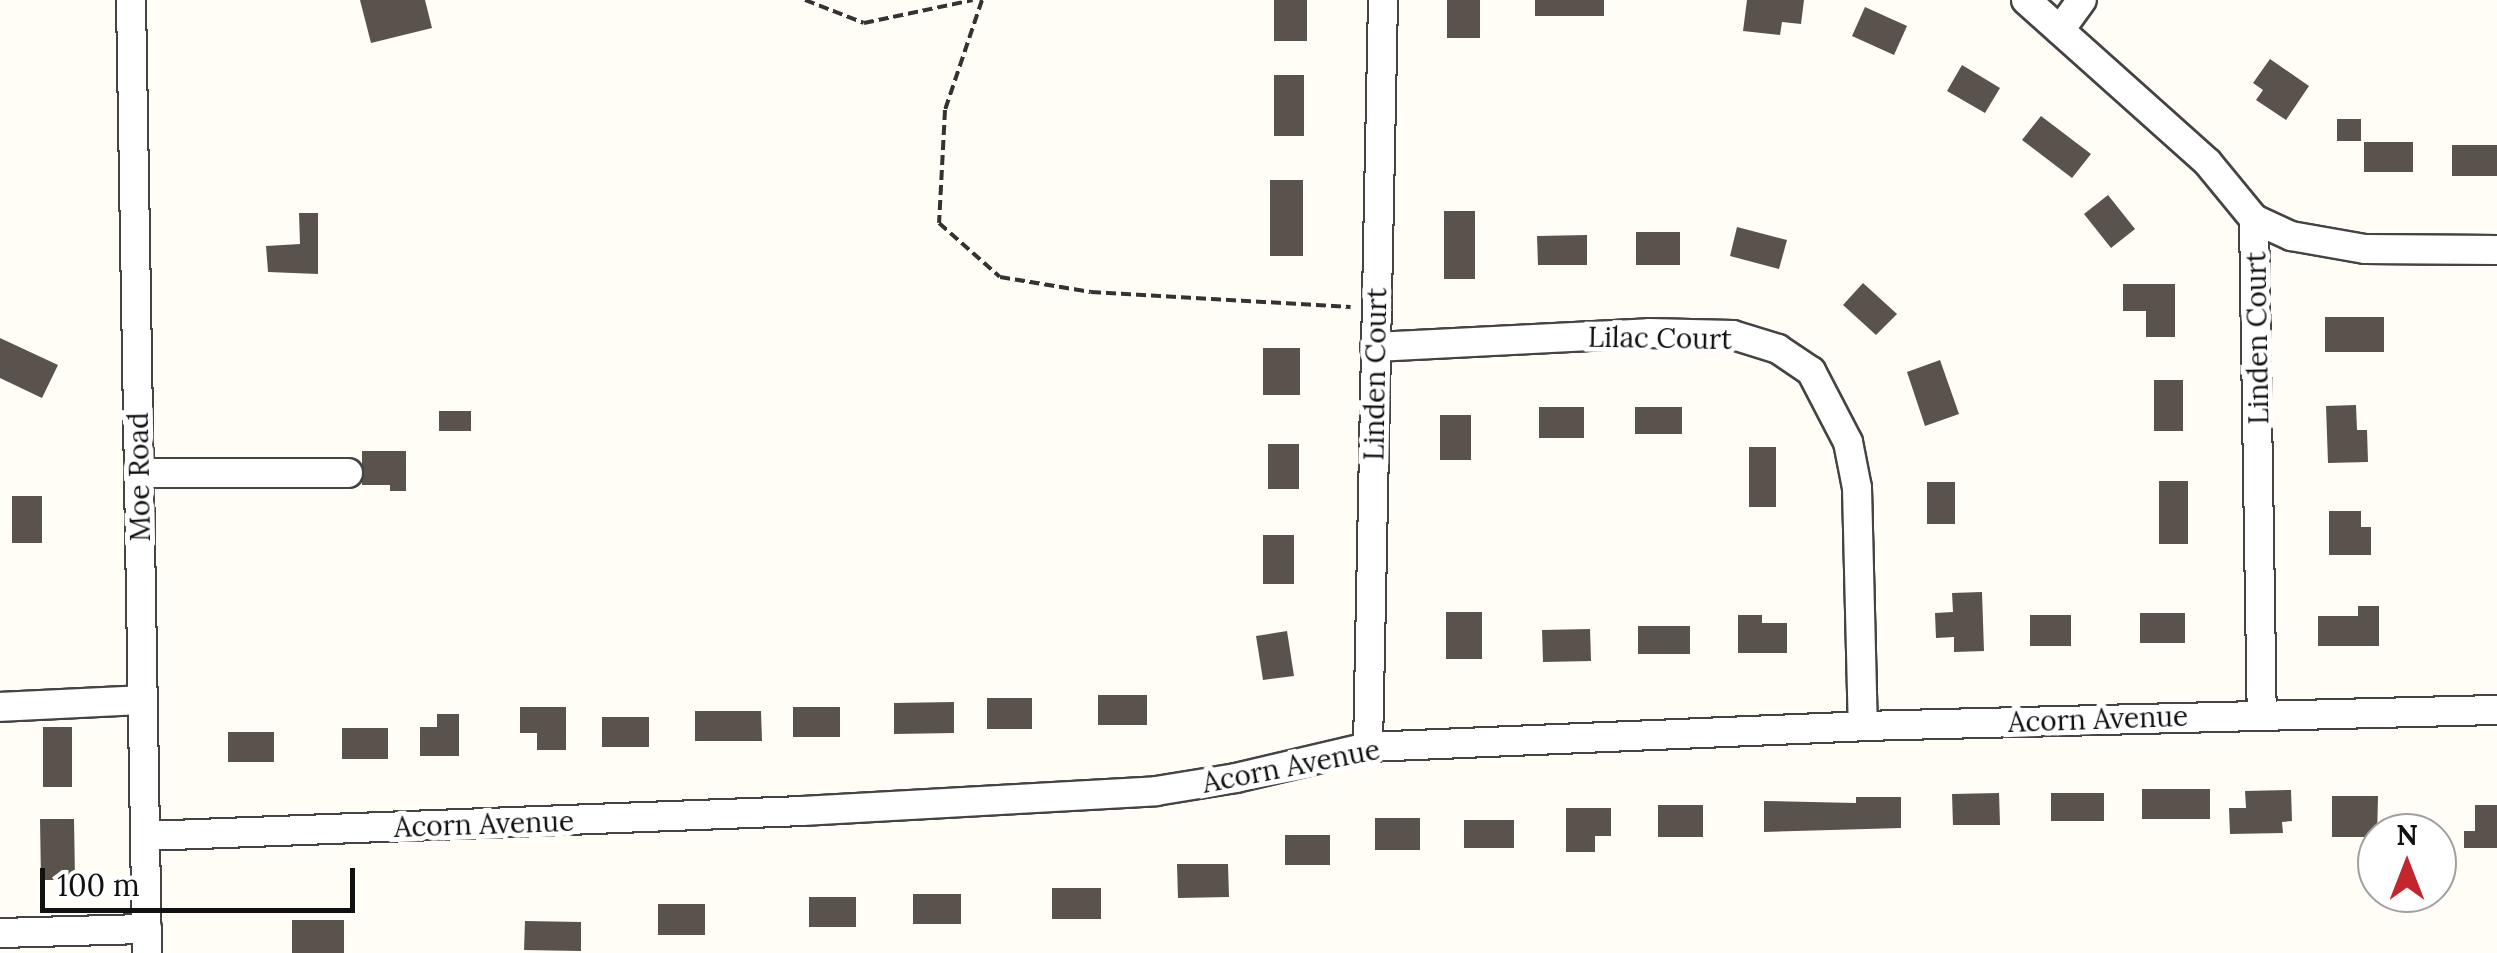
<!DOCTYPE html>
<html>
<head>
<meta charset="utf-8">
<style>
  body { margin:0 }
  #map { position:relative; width:2497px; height:953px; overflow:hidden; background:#fffdf5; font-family:Lora,serif }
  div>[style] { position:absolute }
  .building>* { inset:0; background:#5a524d }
  .path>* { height:4px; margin-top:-2px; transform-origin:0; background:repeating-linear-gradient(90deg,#333 0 10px,transparent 0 15px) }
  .roads { filter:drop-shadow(2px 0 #444) drop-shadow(-2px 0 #444) drop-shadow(0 2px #444) drop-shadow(0 -2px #444) }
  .minor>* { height:28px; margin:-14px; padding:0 14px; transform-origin:14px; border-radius:14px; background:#fff }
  span { translate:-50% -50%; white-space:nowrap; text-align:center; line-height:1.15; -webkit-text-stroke:10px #fff; paint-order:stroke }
  .street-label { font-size:28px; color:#111 }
  .north { position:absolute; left:2357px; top:813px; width:100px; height:100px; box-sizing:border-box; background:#fff; border:2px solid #a0a0a0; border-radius:50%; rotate:0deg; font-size:28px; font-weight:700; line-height:40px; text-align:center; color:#111 }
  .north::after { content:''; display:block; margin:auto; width:35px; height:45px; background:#c4262e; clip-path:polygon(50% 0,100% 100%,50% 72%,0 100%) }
  .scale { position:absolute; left:40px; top:868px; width:315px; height:45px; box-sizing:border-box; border:5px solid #111; border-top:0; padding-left:12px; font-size:30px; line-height:35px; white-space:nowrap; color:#111; -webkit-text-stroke:8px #fff; paint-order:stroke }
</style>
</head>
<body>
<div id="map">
  <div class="building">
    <i style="clip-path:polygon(360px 0,425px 0,432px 28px,371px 43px)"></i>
    <i style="clip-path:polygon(1274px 0,1307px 0,1307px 41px,1274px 41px)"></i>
    <i style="clip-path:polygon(1447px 0,1480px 0,1480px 38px,1447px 38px)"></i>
    <i style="clip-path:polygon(1535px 0,1604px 0,1604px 16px,1535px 16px)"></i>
    <i style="clip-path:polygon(1747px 0,1804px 0,1801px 24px,1782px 22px,1780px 35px,1743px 31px)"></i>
    <i style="clip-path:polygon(1865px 7px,1907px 26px,1894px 55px,1852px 36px)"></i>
    <i style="clip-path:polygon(2270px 59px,2309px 86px,2286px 120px,2256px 100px,2263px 90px,2253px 83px)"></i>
    <i style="clip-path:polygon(1962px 65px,2000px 88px,1985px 113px,1947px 91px)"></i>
    <i style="clip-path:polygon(1274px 75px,1304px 75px,1304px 136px,1274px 136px)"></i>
    <i style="clip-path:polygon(2041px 116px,2091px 154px,2072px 178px,2022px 140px)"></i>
    <i style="clip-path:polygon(2337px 119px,2361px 119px,2361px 141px,2337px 141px)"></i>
    <i style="clip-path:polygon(2364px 142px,2413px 142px,2413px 172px,2364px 172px)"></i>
    <i style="clip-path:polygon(2452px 145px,2497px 145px,2497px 176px,2452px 176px)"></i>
    <i style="clip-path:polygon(1270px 180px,1303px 180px,1303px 256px,1270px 256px)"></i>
    <i style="clip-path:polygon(2108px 195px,2135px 229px,2111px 248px,2084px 214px)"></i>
    <i style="clip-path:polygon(1444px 211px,1475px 211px,1475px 279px,1444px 279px)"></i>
    <i style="clip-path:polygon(299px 213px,318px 213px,318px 274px,268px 272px,266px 246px,300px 244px)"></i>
    <i style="clip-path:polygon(1737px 227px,1787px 240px,1779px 269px,1730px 256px)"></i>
    <i style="clip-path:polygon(1636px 232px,1680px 232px,1680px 265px,1636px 265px)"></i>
    <i style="clip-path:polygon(1587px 235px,1587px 265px,1538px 265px,1537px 236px)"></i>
    <i style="clip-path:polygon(1863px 283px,1897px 314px,1876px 335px,1843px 305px)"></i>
    <i style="clip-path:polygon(2123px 284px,2175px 284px,2175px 337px,2146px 337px,2146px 311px,2123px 311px)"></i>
    <i style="clip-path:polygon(2325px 317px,2384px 317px,2384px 352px,2325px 352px)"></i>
    <i style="clip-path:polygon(0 338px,58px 365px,42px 398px,0 378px)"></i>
    <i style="clip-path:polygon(1263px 348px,1300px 348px,1300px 395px,1263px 395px)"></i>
    <i style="clip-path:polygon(1940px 360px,1959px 414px,1925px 426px,1907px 372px)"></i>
    <i style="clip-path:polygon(2154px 380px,2183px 380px,2183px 431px,2154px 431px)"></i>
    <i style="clip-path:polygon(2356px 405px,2357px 430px,2367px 430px,2368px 462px,2328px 463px,2326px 406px)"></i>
    <i style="clip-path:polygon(1539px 407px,1584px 407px,1584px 438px,1539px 438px)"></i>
    <i style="clip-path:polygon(1635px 407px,1682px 407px,1682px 434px,1635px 434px)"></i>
    <i style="clip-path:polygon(439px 411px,471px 411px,471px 431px,439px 431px)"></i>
    <i style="clip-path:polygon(1440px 415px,1471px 415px,1471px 460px,1440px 460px)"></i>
    <i style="clip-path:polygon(1268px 444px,1299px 444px,1299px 489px,1268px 489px)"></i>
    <i style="clip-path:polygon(1749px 447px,1776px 447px,1776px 507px,1749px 507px)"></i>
    <i style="clip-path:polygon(362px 451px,406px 451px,406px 491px,390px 491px,390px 485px,362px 485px)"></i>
    <i style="clip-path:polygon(2159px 481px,2188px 481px,2188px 544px,2159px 544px)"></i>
    <i style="clip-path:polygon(1927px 482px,1955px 482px,1955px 524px,1927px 524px)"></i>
    <i style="clip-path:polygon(12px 496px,42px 496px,42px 543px,12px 543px)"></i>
    <i style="clip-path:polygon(2329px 511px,2361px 511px,2361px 527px,2371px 527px,2371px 555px,2329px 555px)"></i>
    <i style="clip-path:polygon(1263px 535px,1294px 535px,1294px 584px,1263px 584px)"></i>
    <i style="clip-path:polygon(1982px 592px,1984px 651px,1954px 652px,1954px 637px,1936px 638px,1935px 613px,1953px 612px,1952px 593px)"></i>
    <i style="clip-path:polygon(2358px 606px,2379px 606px,2379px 646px,2318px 646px,2318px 616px,2358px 616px)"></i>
    <i style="clip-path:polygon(1446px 612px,1482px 612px,1482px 659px,1446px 659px)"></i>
    <i style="clip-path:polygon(2140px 613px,2185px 613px,2185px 643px,2140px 643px)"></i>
    <i style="clip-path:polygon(1738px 615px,1762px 615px,1762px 623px,1787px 623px,1787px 653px,1738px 653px)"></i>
    <i style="clip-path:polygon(2030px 615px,2071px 615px,2071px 646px,2030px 646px)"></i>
    <i style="clip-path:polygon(1638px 626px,1690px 626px,1690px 654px,1638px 654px)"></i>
    <i style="clip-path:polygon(1590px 629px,1591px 661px,1543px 662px,1542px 630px)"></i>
    <i style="clip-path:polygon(1287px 631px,1294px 676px,1263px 680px,1256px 636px)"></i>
    <i style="clip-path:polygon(1098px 695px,1147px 695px,1147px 725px,1098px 725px)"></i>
    <i style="clip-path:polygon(987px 698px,1032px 698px,1032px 729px,987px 729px)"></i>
    <i style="clip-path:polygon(954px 702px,954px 733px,894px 734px,894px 703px)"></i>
    <i style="clip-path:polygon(520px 707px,566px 707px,566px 750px,537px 750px,537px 733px,520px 733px)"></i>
    <i style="clip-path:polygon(793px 707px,840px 707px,840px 737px,793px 737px)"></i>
    <i style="clip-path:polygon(695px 711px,761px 711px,762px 741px,695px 741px)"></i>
    <i style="clip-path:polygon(437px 714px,459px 714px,459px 756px,420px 756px,420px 727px,437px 727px)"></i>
    <i style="clip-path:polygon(602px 717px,649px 717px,649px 747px,602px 747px)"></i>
    <i style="clip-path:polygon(43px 727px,72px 727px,72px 787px,43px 787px)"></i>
    <i style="clip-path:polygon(342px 728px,388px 728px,388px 759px,342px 759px)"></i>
    <i style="clip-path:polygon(228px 732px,274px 732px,274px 762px,228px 762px)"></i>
    <i style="clip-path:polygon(2142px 789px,2210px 789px,2210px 819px,2142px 819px)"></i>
    <i style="clip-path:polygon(2291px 790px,2292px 821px,2282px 822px,2283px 833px,2230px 834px,2229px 808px,2246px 808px,2245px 791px)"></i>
    <i style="clip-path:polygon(1999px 793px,2000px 825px,1953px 825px,1952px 794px)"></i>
    <i style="clip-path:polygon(2051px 793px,2104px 793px,2104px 821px,2051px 821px)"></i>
    <i style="clip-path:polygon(2332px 796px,2378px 796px,2377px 837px,2332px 837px)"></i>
    <i style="clip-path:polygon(1856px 797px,1901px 797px,1901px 828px,1764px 832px,1764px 801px,1856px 803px)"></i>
    <i style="clip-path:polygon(1658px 805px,1703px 805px,1703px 837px,1658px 837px)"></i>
    <i style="clip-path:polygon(2475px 805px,2497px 805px,2497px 848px,2464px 848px,2464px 831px,2475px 831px)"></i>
    <i style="clip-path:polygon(1566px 808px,1611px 808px,1611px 836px,1595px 836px,1595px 852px,1566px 852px)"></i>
    <i style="clip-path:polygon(1375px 818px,1420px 818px,1420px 850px,1375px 850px)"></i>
    <i style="clip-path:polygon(40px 819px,74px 819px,75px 880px,41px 880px)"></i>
    <i style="clip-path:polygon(1464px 820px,1514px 820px,1514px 848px,1464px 848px)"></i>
    <i style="clip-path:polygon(1285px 835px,1330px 835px,1330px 865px,1285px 865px)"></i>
    <i style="clip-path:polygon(1177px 864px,1228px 864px,1229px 897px,1178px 898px)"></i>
    <i style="clip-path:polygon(1052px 888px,1101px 888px,1101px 919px,1052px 919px)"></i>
    <i style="clip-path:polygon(913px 894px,961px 894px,961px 924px,913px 924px)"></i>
    <i style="clip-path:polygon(809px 897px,856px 897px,856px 927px,809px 927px)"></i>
    <i style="clip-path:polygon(658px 904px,705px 904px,705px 935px,658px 935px)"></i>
    <i style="clip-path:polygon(292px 920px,344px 920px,344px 953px,292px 953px)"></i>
    <i style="clip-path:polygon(525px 921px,581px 922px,581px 951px,524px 950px)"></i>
  </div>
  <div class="path">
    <i style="left:805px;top:0;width:63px;rotate:21.3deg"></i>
    <i style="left:864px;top:23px;width:111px;rotate:-11.9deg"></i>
    <i style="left:982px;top:0;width:116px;rotate:108.6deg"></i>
    <i style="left:945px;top:110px;width:113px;rotate:93deg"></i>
    <i style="left:939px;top:223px;width:81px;rotate:41.5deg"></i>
    <i style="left:1000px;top:277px;width:92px;rotate:9.4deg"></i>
    <i style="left:1091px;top:292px;width:260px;rotate:3.3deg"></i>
  </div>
  <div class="roads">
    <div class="minor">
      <i style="left:131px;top:0;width:953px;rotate:89.04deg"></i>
      <i style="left:2026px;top:0;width:244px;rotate:41.8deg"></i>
      <i style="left:2208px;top:163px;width:72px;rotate:50.6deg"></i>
      <i style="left:2254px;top:219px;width:495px;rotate:89.1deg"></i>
      <i style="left:2060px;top:30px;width:37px;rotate:-54deg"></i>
      <i style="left:2254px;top:219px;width:41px;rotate:24.7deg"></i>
      <i style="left:2291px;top:236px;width:75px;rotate:10deg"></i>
      <i style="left:2365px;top:249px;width:132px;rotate:0.4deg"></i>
      <i style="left:1375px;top:347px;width:274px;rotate:-2.9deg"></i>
      <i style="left:1649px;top:333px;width:84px;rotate:1.4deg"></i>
      <i style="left:1733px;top:335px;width:47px;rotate:17.3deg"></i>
      <i style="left:1778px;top:349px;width:40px;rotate:34deg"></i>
      <i style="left:1811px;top:371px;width:80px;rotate:62.5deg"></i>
      <i style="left:1848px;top:442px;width:47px;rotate:78.9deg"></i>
      <i style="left:1857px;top:488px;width:238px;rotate:88.6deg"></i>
      <i style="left:139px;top:473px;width:209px"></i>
      <i style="left:0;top:707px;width:142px;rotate:-2.8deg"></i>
      <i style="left:1368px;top:747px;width:747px;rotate:-88.85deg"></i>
      <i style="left:146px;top:836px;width:656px;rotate:-2.18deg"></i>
      <i style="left:802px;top:811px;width:355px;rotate:-3.2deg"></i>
      <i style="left:1156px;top:791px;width:81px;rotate:-9.2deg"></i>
      <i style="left:1236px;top:778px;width:136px;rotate:-13.2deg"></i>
      <i style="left:1368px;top:747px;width:495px;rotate:-2.4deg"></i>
      <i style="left:1863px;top:726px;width:634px;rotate:-1.45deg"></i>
      <i style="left:0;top:933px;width:147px;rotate:-1.6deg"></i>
    </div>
  </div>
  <div class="street-label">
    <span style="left:1660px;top:338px;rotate:1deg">Lilac Court</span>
    <span style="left:2257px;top:338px;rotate:-91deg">Linden Court</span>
    <span style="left:1375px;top:374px;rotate:-89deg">Linden Court</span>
    <span style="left:139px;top:477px;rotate:-91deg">Moe Road</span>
    <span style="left:2098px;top:719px;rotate:-2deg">Acorn Avenue</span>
    <span style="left:1291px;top:766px;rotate:-11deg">Acorn Avenue</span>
    <span style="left:484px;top:824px;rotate:-2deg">Acorn Avenue</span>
  </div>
  <div class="north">N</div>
  <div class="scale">100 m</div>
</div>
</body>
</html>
